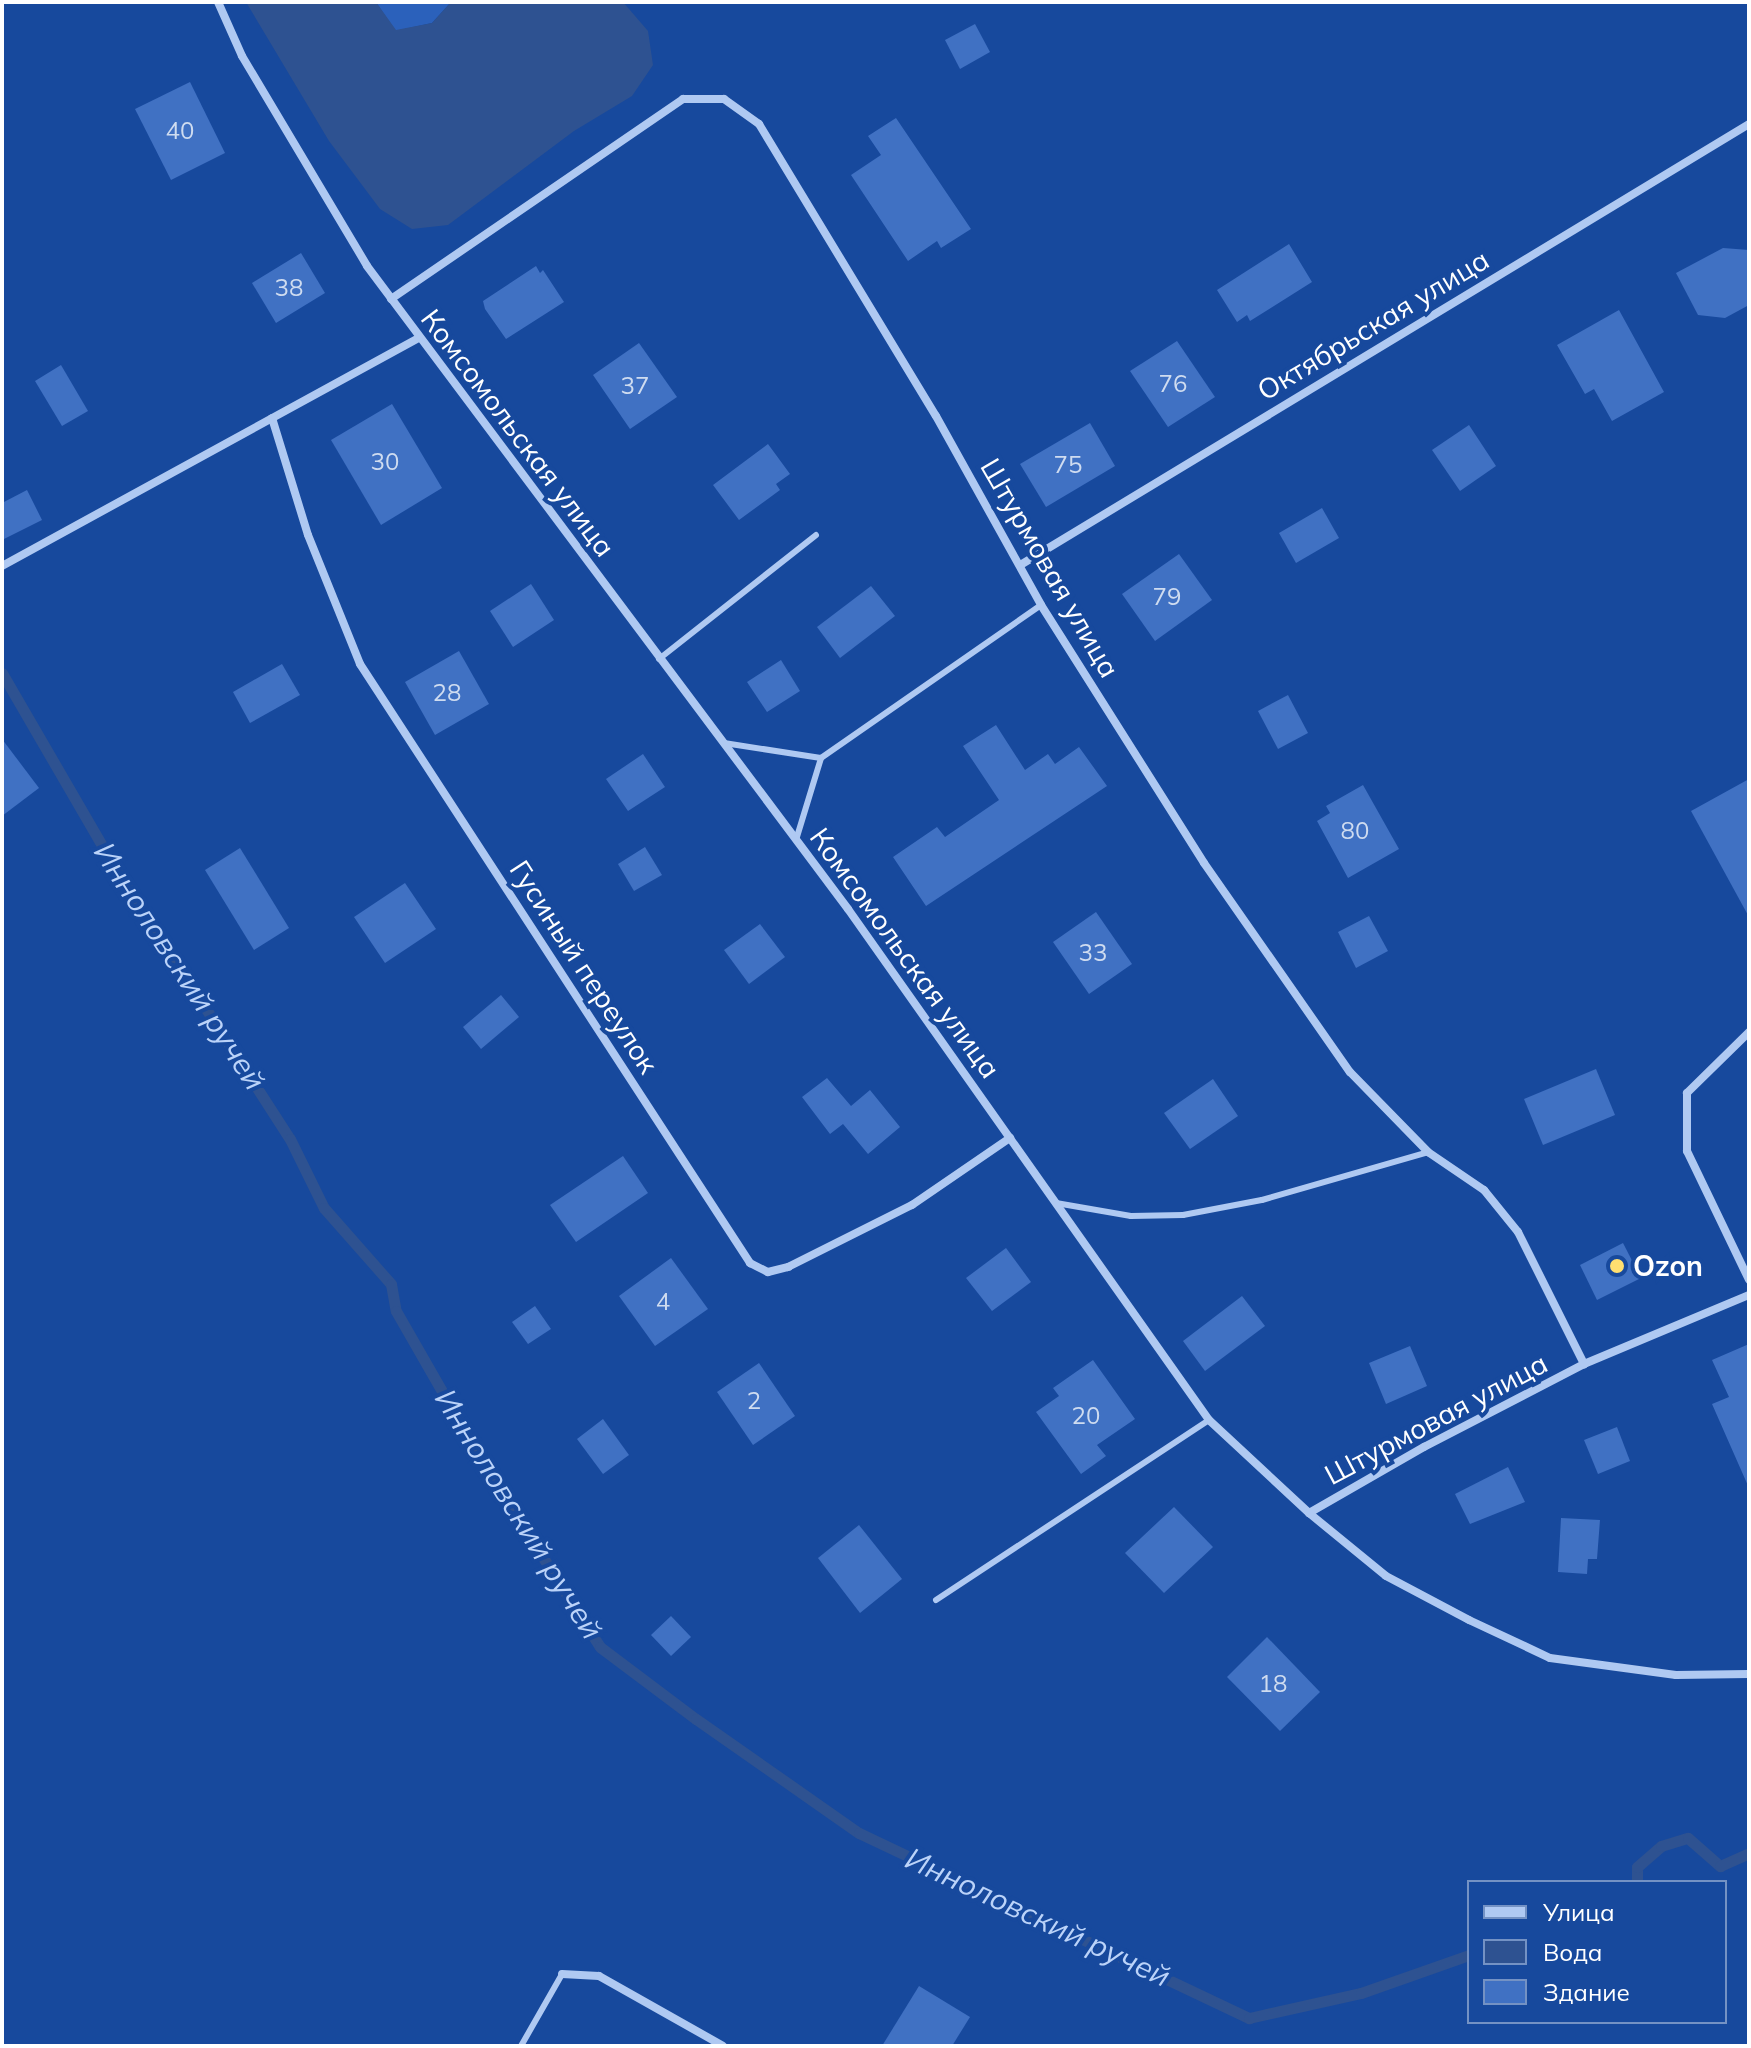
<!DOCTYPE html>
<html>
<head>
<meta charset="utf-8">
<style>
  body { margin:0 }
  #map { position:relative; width:1751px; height:2048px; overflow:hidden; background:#17499d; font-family:Mulish,sans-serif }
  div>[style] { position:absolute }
  .green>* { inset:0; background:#2b61bb }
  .water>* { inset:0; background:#2e5291 }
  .stream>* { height:11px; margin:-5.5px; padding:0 5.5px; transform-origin:5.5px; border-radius:5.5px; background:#2e5291 }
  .building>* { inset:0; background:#4071c3 }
  .service>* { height:6px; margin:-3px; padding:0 3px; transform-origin:3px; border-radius:3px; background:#afc9f2 }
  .minor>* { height:8px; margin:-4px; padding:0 4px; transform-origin:4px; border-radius:4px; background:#afc9f2 }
  .dots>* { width:22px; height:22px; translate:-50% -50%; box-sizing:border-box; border:4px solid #17499d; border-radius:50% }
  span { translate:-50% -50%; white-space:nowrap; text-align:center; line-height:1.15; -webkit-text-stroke:8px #17499d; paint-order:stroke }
  .number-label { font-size:24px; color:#cfdcf0 }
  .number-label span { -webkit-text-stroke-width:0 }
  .street-label { font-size:28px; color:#fff }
  .poi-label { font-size:28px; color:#fff; font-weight:700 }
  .left { translate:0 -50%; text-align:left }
  .water-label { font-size:30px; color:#bbd3f9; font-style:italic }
  .frame { position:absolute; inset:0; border:4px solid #fff; pointer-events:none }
  .legend { position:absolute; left:1467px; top:1880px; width:260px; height:144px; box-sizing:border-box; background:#17499d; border:2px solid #7492c4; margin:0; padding:10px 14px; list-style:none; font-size:24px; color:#fff }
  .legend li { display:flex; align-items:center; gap:16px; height:40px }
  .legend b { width:40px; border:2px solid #7492c4 }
</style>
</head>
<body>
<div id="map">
  <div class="green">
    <i style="clip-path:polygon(376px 2px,451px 2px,432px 23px,395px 31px)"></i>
  </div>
  <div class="water">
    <i style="clip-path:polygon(246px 2px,376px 2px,396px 30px,432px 23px,451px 2px,623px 2px,648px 31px,653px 65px,632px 96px,574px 131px,448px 225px,412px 229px,380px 209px,329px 141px)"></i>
  </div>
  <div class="stream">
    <i style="left:2px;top:673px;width:220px;rotate:59.9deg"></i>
    <i style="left:112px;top:863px;width:328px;rotate:57.2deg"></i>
    <i style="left:290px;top:1139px;width:77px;rotate:63.8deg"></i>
    <i style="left:324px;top:1208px;width:101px;rotate:48.6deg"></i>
    <i style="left:391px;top:1284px;width:27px;rotate:80deg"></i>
    <i style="left:396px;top:1311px;width:181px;rotate:60.2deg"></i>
    <i style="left:486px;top:1468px;width:212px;rotate:57.5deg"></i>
    <i style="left:600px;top:1647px;width:120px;rotate:36.9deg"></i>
    <i style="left:696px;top:1719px;width:199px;rotate:35deg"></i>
    <i style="left:859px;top:1833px;width:432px;rotate:25.4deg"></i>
    <i style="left:1249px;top:2018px;width:115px;rotate:-12.6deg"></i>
    <i style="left:1361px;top:1993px;width:114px;rotate:-19.4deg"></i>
    <i style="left:1637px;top:1882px;width:15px;rotate:-90deg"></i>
    <i style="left:1637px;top:1867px;width:32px;rotate:-41deg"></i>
    <i style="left:1661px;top:1846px;width:28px;rotate:-17deg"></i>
    <i style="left:1688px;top:1838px;width:43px;rotate:41.2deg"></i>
    <i style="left:1720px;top:1866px;width:32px;rotate:-24deg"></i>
  </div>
  <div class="building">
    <i style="clip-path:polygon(975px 24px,990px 52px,960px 69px,945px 40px)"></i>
    <i style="clip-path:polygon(190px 82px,225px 153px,171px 180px,135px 109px)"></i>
    <i style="clip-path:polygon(896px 118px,971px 229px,941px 248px,937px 241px,908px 261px,851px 175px,881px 155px,868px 136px)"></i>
    <i style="clip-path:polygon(1289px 244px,1312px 282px,1250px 321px,1247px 315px,1237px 322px,1217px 290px)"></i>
    <i style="clip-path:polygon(1723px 248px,1749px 250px,1749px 305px,1725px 318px,1698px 315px,1676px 273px)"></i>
    <i style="clip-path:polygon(301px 253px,325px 293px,276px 323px,252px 283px)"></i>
    <i style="clip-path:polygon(536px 266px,540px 273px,543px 270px,564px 302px,506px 339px,485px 309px,483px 301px)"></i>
    <i style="clip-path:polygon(1619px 310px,1664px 392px,1612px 421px,1594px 389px,1585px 394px,1557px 345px)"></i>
    <i style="clip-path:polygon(1177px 341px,1215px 397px,1168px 427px,1130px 371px)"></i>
    <i style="clip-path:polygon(639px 343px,677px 397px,630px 429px,593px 375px)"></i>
    <i style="clip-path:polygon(61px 365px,88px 411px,62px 426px,35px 381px)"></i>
    <i style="clip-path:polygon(392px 404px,442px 488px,381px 525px,331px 440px)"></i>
    <i style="clip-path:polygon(1090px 423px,1115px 466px,1046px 507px,1020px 464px)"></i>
    <i style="clip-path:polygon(1469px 425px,1496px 466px,1460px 491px,1432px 450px)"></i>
    <i style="clip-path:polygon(768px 444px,790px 474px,776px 484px,780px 490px,739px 520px,713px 485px)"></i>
    <i style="clip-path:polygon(27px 490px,42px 520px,2px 540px,2px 503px)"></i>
    <i style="clip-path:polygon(1322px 508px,1339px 538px,1296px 563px,1279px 533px)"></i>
    <i style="clip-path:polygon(1179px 554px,1212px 600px,1155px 641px,1122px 594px)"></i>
    <i style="clip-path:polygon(531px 584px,554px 620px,513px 647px,490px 611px)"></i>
    <i style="clip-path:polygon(871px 586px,895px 616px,840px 658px,817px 627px)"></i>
    <i style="clip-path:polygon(459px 651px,489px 704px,435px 735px,405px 682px)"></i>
    <i style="clip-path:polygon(781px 660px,800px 691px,767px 712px,747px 682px)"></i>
    <i style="clip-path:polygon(282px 664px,300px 695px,250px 723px,233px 692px)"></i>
    <i style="clip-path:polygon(1288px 695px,1308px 733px,1278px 749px,1258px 711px)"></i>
    <i style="clip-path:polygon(996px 725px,1025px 770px,1048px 754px,1055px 764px,1079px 747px,1107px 786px,926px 906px,893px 857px,937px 827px,945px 837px,999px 800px,963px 746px)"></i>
    <i style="clip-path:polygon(2px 739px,39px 788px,2px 816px)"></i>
    <i style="clip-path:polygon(643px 754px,665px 787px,628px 811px,606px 779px)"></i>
    <i style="clip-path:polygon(1749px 779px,1749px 917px,1691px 811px)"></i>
    <i style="clip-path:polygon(1363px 785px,1399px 849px,1348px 878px,1317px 821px,1330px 813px,1326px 806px)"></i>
    <i style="clip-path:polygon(645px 847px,662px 875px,634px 891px,618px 864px)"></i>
    <i style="clip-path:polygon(240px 848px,289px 928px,254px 950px,205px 870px)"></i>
    <i style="clip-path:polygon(405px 883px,436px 929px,385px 963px,354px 917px)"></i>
    <i style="clip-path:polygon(1096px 912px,1132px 964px,1089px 994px,1053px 942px)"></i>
    <i style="clip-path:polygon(1369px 916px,1388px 951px,1356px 968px,1338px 932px)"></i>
    <i style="clip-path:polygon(760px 924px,785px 957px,749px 984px,724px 950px)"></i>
    <i style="clip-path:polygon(501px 995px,519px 1017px,481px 1049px,463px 1027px)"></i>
    <i style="clip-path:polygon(1596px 1069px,1615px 1115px,1543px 1145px,1524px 1099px)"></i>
    <i style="clip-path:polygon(827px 1078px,851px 1106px,870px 1090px,900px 1127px,868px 1154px,843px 1124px,830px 1134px,802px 1097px)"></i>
    <i style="clip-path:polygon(1213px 1079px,1238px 1116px,1190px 1149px,1164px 1113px)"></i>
    <i style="clip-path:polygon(623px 1156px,648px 1193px,576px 1242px,550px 1205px)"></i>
    <i style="clip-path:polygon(1623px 1243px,1641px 1278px,1597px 1300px,1580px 1265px)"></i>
    <i style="clip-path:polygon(1006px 1248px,1031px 1282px,992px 1311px,966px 1278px)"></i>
    <i style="clip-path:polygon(671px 1258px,708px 1309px,655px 1346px,619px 1296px)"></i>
    <i style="clip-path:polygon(1242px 1296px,1265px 1326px,1205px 1371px,1183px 1341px)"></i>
    <i style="clip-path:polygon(535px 1306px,551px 1329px,528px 1344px,512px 1322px)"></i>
    <i style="clip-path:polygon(1749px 1344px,1749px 1488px,1712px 1404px,1729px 1397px,1712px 1360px)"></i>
    <i style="clip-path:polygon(1410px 1346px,1427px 1386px,1386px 1404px,1369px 1363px)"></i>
    <i style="clip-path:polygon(1093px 1360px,1135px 1419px,1097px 1445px,1106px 1456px,1081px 1474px,1036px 1412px,1059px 1396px,1053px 1388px)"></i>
    <i style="clip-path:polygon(759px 1363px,795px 1416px,753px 1445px,717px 1392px)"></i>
    <i style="clip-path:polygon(603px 1419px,629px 1455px,603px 1474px,577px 1439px)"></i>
    <i style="clip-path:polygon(1617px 1427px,1630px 1461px,1598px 1474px,1584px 1440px)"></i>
    <i style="clip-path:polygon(1508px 1467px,1525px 1502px,1470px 1524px,1455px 1494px)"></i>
    <i style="clip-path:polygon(1174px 1507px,1213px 1547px,1164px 1593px,1125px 1553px)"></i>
    <i style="clip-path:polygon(1561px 1518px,1600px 1520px,1597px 1559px,1588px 1559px,1587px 1574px,1558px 1572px)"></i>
    <i style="clip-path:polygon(859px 1525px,902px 1579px,860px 1613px,818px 1558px)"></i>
    <i style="clip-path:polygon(671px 1616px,691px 1637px,671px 1656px,651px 1635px)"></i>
    <i style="clip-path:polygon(1267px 1637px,1320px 1692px,1280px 1731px,1227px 1677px)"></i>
    <i style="clip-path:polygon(919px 1986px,970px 2017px,952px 2046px,882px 2046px)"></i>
  </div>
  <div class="service">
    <i style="left:659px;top:659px;width:200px;rotate:-38.3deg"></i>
    <i style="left:724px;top:743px;width:98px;rotate:8.8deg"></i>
    <i style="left:796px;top:840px;width:86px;rotate:-73deg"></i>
    <i style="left:821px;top:758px;width:268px;rotate:-34.8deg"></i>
    <i style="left:1056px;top:1203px;width:76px;rotate:9.8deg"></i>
    <i style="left:1131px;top:1216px;width:52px;rotate:-1.1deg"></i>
    <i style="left:1183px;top:1215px;width:80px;rotate:-10.8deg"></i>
    <i style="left:1262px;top:1200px;width:173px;rotate:-16.1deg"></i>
    <i style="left:936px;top:1600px;width:327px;rotate:-33.4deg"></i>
    <i style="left:521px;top:2046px;width:83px;rotate:-60.3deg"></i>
  </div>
  <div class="minor">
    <i style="left:218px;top:2px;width:59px;rotate:66deg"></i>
    <i style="left:242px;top:56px;width:244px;rotate:59.2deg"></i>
    <i style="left:367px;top:266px;width:803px;rotate:53.2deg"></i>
    <i style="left:848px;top:909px;width:626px;rotate:54.76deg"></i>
    <i style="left:1209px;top:1420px;width:137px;rotate:42.9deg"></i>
    <i style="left:1309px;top:1513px;width:99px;rotate:39.3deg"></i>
    <i style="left:1386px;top:1576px;width:94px;rotate:27.9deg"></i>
    <i style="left:1469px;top:1620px;width:89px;rotate:25.1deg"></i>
    <i style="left:1550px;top:1658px;width:127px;rotate:7.7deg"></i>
    <i style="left:1676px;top:1675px;width:73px;rotate:-0.8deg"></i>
    <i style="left:391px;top:299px;width:354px;rotate:-34.4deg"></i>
    <i style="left:683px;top:99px;width:41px"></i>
    <i style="left:724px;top:99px;width:43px;rotate:35.5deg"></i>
    <i style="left:759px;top:124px;width:341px;rotate:58.8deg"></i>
    <i style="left:936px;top:416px;width:216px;rotate:60.9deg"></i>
    <i style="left:1041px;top:605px;width:305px;rotate:57.7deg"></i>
    <i style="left:1204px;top:863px;width:255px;rotate:55.1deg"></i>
    <i style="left:1350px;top:1072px;width:112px;rotate:45.7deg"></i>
    <i style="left:1428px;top:1152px;width:68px;rotate:34.2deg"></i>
    <i style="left:1484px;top:1190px;width:54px;rotate:51deg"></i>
    <i style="left:1518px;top:1232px;width:148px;rotate:63.4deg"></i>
    <i style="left:272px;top:418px;width:122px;rotate:72.9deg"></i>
    <i style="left:308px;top:535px;width:139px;rotate:68deg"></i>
    <i style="left:360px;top:664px;width:715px;rotate:56.93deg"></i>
    <i style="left:750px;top:1263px;width:20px;rotate:27deg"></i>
    <i style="left:768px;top:1272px;width:21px;rotate:-14deg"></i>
    <i style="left:788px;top:1267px;width:139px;rotate:-26.6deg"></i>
    <i style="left:912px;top:1205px;width:119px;rotate:-34.4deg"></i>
    <i style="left:1022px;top:564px;width:850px;rotate:-31.18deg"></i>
    <i style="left:2px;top:566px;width:475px;rotate:-28.7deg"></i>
    <i style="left:1749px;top:1032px;width:87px;rotate:135.5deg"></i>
    <i style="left:1687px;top:1093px;width:58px;rotate:90deg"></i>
    <i style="left:1687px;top:1151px;width:143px;rotate:64.3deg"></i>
    <i style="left:1309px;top:1513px;width:133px;rotate:-29.9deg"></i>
    <i style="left:1424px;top:1447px;width:180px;rotate:-27.4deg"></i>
    <i style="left:1584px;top:1364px;width:179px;rotate:-22.7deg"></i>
    <i style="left:562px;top:1974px;width:37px;rotate:3deg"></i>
    <i style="left:599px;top:1976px;width:142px;rotate:29.4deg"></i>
  </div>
  <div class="dots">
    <i style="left:1617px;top:1266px;background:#ffdf70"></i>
  </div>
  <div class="number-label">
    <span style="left:180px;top:131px">40</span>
    <span style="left:289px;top:288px">38</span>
    <span style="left:1173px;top:384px">76</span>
    <span style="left:635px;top:386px">37</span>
    <span style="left:385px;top:462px">30</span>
    <span style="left:1068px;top:465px">75</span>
    <span style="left:1167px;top:597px">79</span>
    <span style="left:447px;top:693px">28</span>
    <span style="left:1355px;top:831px">80</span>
    <span style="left:1093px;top:953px">33</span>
    <span style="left:663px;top:1302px">4</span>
    <span style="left:754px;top:1401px">2</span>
    <span style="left:1086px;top:1416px">20</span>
    <span style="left:1273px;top:1684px">18</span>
  </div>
  <div class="street-label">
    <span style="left:1373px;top:325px;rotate:-31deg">Октябрьская улица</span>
    <span style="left:518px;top:433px;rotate:53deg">Комсомольская улица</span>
    <span style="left:1050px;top:568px;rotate:60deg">Штурмовая улица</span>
    <span style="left:905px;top:953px;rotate:54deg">Комсомольская улица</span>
    <span style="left:584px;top:967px;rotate:57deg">Гусиный переулок</span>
    <span style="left:1436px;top:1419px;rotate:-28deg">Штурмовая улица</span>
  </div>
  <div class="poi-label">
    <span class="left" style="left:1633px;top:1266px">Ozon</span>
  </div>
  <div class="water-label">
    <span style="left:180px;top:966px;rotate:57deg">Инноловский ручей</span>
    <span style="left:519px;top:1514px;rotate:58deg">Инноловский ручей</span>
    <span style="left:1038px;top:1917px;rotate:25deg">Инноловский ручей</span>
  </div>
  <div class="frame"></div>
  <ul class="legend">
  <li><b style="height:10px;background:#afc9f2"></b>Улица</li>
  <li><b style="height:22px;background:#2e5291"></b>Вода</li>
  <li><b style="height:22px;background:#4071c3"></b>Здание</li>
  </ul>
</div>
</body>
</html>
